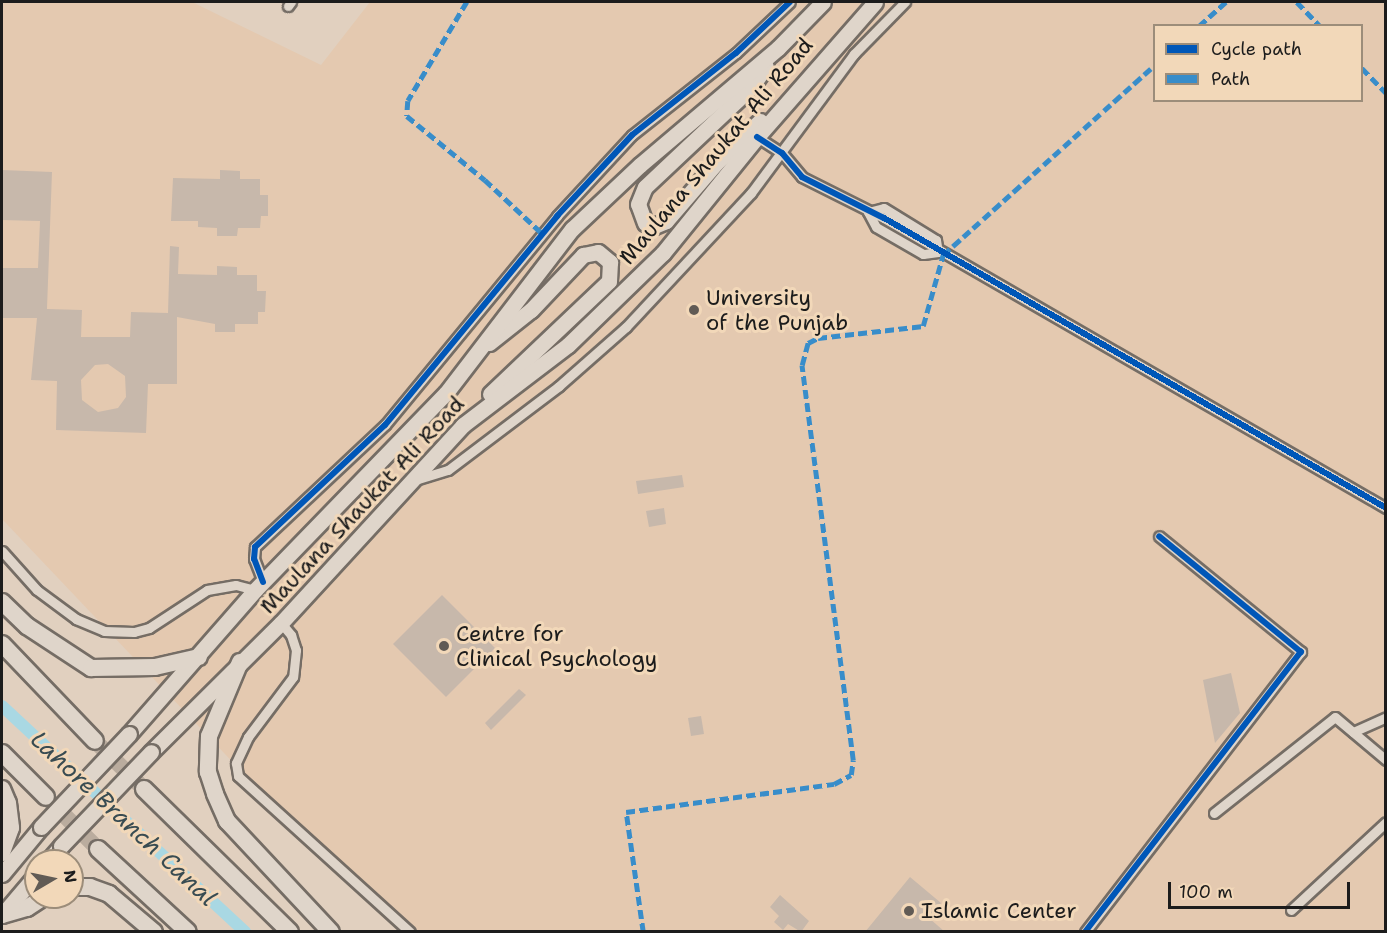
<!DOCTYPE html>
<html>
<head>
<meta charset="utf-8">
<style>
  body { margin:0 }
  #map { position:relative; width:1387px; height:933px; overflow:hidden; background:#e1d0bf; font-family:"Shantell Sans",sans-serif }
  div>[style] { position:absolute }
  .built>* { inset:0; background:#e4c9b0 }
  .canal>* { height:12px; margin:-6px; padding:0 6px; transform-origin:6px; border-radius:6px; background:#a9d8e3 }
  .building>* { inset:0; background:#c7b8ab }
  .trunk-tunnel>* { height:16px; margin-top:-8px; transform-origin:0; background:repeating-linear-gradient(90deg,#baac9e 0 16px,transparent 0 24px) }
  .roads { filter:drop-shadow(2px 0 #756d65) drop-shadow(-2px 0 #756d65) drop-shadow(0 2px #756d65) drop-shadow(0 -2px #756d65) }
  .minor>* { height:9px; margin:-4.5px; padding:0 4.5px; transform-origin:4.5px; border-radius:4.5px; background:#dfd5ca }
  .primary>* { height:15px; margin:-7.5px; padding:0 7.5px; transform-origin:7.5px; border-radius:7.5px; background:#dfd5ca }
  .trunk>* { height:16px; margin:-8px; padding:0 8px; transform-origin:8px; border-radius:8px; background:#dfd5ca }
  .bridges { filter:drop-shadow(2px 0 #756d65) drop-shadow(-2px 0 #756d65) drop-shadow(0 2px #756d65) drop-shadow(0 -2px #756d65) }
  .primary-bridge>* { height:15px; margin:-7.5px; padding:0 7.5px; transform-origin:7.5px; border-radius:7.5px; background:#dfd5ca }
  .quiet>* { height:4.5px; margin-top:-2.25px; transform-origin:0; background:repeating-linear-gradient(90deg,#388dca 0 9px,transparent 0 13.5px) }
  .cycleway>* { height:6px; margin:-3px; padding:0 3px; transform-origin:3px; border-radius:3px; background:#0057b8 }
  .dots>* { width:16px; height:16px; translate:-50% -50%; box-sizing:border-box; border:3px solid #f2d8b9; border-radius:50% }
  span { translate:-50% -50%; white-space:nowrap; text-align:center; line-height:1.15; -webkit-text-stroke:6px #f2d8b9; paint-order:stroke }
  .street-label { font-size:22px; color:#1c1c1c }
  .poi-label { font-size:22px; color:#1c1c1c }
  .left { translate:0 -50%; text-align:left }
  .water-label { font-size:24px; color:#394c52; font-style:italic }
  .frame { position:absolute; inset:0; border:3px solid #1c1c1c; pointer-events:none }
  .legend { position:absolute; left:1153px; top:24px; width:210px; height:78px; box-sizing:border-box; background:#f2d8b9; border:2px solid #9c8d7a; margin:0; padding:8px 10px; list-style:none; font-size:18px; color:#1c1c1c }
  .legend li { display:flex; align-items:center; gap:12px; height:30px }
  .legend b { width:30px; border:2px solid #9c8d7a }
  .north { position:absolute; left:24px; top:849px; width:60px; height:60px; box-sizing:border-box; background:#f2d8b9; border:2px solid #9c8d7a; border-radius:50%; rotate:81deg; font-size:16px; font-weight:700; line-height:24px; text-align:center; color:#1c1c1c }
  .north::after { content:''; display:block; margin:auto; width:21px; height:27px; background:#615b55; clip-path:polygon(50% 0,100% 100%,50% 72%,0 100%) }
  .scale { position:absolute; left:1168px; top:882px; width:182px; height:27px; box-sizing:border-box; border:3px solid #1c1c1c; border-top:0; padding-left:8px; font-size:18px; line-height:21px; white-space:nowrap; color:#1c1c1c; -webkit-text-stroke:4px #f2d8b9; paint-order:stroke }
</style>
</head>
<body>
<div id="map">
  <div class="built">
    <i style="clip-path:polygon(evenodd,2px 2px,192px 2px,321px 65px,370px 2px,1385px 2px,1385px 931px,416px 931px,243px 773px,2px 519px,2px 2px,1154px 26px,1362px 26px,1362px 100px,1154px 100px,1154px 26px)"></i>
  </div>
  <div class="canal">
    <i style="left:2px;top:706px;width:332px;rotate:42.9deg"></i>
  </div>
  <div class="building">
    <i style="clip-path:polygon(evenodd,2px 170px,52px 172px,47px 309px,82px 310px,81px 337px,130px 337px,131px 312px,168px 313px,170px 246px,179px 247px,178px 274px,217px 275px,217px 266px,237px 267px,237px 275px,257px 275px,257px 291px,266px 291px,265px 312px,258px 312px,258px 324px,235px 324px,235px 332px,215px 332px,215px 324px,177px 317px,177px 384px,148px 384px,146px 433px,56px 430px,57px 381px,31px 380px,37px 318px,2px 318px,2px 268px,38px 268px,40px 221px,2px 220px,2px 170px,108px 364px,125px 376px,126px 397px,118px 408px,98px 412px,82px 400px,81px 380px,95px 365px,108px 364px)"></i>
    <i style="clip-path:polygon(220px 170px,240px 171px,240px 179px,260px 179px,260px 195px,268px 195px,268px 216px,261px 216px,260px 228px,238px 228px,237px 236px,217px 236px,217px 228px,198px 227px,198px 221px,171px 221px,173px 178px,220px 179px)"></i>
    <i style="clip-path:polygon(682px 475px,684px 487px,638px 494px,636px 481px)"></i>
    <i style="clip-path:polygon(664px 508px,666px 524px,649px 527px,646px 511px)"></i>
    <i style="clip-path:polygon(442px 595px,495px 648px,446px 697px,393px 644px)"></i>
    <i style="clip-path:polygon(1231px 673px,1240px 713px,1215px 743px,1203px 680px)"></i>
    <i style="clip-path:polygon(519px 689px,526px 695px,491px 730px,485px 723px)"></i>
    <i style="clip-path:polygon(701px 716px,704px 734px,691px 736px,688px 718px)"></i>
    <i style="clip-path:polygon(910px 877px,941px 903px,929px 918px,945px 932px,865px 932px)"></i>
    <i style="clip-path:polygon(780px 895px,809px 921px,801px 932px,788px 924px,783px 930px,774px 922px,779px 916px,770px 907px)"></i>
  </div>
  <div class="trunk-tunnel">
    <i style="left:95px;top:741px;width:69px;rotate:44.4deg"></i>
    <i style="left:48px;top:799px;width:71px;rotate:45deg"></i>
  </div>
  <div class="roads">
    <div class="minor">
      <i style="left:288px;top:6px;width:5px;rotate:-53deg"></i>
      <i style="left:757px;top:137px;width:30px;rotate:33deg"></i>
      <i style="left:782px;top:153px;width:31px;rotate:50deg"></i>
      <i style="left:802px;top:177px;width:92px;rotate:26.6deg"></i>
      <i style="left:884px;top:218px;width:580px;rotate:30.01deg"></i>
      <i style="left:884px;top:208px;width:61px;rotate:31.6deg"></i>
      <i style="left:936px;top:240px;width:12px;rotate:81deg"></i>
      <i style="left:938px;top:252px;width:15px;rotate:172deg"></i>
      <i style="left:923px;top:254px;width:54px;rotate:-150.1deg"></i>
      <i style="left:876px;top:227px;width:17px;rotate:-118deg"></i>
      <i style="left:868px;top:212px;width:16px;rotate:-14deg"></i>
      <i style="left:415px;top:480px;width:34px;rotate:-17deg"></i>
      <i style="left:448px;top:470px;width:139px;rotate:-37.1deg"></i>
      <i style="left:559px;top:386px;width:89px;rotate:-41.4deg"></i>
      <i style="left:626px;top:327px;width:183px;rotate:-47deg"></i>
      <i style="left:751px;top:193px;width:173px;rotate:-53.5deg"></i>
      <i style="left:854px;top:54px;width:73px;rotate:-45.6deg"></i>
      <i style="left:2px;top:551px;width:52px;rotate:48.1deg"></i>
      <i style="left:37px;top:590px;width:49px;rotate:36.6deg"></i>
      <i style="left:76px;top:619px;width:30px;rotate:23deg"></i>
      <i style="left:104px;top:631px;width:30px;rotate:2deg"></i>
      <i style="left:134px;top:632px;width:16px;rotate:-15deg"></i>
      <i style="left:149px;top:628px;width:69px;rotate:-33.2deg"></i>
      <i style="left:207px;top:590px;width:29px;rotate:-10deg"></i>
      <i style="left:236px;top:585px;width:20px;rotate:15deg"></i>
      <i style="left:263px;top:582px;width:25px;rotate:-111deg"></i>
      <i style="left:254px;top:559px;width:12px;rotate:-85deg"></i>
      <i style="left:255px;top:547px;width:178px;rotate:-43.2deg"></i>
      <i style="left:385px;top:425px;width:271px;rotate:-50.5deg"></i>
      <i style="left:557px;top:216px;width:110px;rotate:-47.2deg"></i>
      <i style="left:632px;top:135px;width:132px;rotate:-38.3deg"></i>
      <i style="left:736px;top:53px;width:74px;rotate:-43.4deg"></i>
      <i style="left:281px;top:623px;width:16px;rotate:50deg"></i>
      <i style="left:291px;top:635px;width:16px;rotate:72deg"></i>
      <i style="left:296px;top:650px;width:27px;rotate:96deg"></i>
      <i style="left:293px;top:677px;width:75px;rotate:126.9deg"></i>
      <i style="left:248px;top:737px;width:29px;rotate:115deg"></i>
      <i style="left:236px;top:763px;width:13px;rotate:81deg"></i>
      <i style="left:238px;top:776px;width:232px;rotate:42.2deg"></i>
      <i style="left:1353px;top:732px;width:36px;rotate:-24deg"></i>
      <i style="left:1214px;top:813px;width:154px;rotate:-38.4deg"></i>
      <i style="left:1335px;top:717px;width:67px;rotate:40.1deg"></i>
      <i style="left:1291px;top:910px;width:129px;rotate:-42.8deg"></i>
      <i style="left:1085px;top:932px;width:354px;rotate:-52.4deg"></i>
      <i style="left:1301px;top:652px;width:183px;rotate:-140.8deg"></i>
    </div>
    <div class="primary">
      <i style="left:760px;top:121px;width:61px;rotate:136.3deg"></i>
      <i style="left:716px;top:163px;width:77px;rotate:130.8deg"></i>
      <i style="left:666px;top:221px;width:13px;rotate:157deg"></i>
      <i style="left:654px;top:226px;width:9px;rotate:-162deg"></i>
      <i style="left:645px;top:223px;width:20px;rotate:-110deg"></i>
      <i style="left:638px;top:204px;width:18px;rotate:-68deg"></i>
      <i style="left:645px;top:187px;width:147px;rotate:-43.3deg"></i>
      <i style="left:752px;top:86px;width:24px;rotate:-55deg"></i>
      <i style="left:489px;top:343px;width:53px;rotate:-38.2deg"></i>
      <i style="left:531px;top:310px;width:76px;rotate:-46.6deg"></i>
      <i style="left:583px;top:255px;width:15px;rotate:-11deg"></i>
      <i style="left:598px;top:252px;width:16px;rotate:40deg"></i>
      <i style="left:610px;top:262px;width:19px;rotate:93deg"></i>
      <i style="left:609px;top:281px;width:164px;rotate:136.5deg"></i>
      <i style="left:129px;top:734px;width:191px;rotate:-48.8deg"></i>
      <i style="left:255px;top:590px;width:274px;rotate:-45.9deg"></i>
      <i style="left:446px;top:393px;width:207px;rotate:-52.5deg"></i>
      <i style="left:572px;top:229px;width:93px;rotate:-43.3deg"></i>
      <i style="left:640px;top:165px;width:181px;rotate:-40.3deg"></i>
      <i style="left:778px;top:48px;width:64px;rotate:-45.6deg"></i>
      <i style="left:151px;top:752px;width:183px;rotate:-44.8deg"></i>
      <i style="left:281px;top:623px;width:269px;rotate:-47.4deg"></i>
      <i style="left:463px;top:425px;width:132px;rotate:-37.3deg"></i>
      <i style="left:568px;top:345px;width:132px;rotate:-44.1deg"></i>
      <i style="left:663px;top:253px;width:149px;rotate:-51deg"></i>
      <i style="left:757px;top:137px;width:179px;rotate:-48.8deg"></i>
      <i style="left:48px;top:861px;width:20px;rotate:-49deg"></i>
      <i style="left:2px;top:874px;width:61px;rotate:-50.3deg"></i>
      <i style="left:2px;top:915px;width:52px;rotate:-49.6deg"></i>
    </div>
    <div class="trunk">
      <i style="left:2px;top:602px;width:35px;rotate:44deg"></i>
      <i style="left:27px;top:626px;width:77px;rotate:33.3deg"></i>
      <i style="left:91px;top:668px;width:64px;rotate:-0.9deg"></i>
      <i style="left:155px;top:667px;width:45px;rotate:-12.8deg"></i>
      <i style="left:2px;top:644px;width:134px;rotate:46.2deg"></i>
      <i style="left:240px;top:662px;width:80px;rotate:112.7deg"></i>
      <i style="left:209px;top:736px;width:36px;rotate:92deg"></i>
      <i style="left:208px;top:772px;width:23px;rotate:72deg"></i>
      <i style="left:215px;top:794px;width:30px;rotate:66deg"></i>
      <i style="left:227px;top:821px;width:152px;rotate:46.9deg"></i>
      <i style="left:2px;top:753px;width:62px;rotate:45deg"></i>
      <i style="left:2px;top:789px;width:15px;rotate:67deg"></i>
      <i style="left:8px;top:803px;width:25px;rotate:83deg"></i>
      <i style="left:11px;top:828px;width:27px;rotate:110deg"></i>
      <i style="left:144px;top:789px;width:204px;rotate:44.4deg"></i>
      <i style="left:98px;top:849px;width:122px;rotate:42.7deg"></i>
      <i style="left:72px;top:887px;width:18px"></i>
      <i style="left:90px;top:887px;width:20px;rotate:20deg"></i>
      <i style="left:109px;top:894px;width:59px;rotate:40.2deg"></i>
      <i style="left:2px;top:915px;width:26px;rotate:-16deg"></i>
      <i style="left:27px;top:908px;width:20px;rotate:-33deg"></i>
    </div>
  </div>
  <div class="bridges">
    <div class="primary-bridge">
      <i style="left:41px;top:827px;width:128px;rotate:-46.6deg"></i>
      <i style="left:61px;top:846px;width:130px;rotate:-46.2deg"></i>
    </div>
  </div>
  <div class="quiet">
    <i style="left:467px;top:2px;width:115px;rotate:120.8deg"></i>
    <i style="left:408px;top:101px;width:15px;rotate:94deg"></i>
    <i style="left:407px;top:116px;width:101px;rotate:39.4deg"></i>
    <i style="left:485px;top:180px;width:79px;rotate:43deg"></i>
    <i style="left:1297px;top:2px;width:33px;rotate:46deg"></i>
    <i style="left:1199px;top:26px;width:36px;rotate:-42deg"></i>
    <i style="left:1362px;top:68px;width:35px;rotate:46deg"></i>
    <i style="left:643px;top:932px;width:121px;rotate:-98.1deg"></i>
    <i style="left:626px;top:812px;width:210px;rotate:-7.7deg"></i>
    <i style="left:834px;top:784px;width:19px;rotate:-28deg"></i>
    <i style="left:851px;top:775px;width:15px;rotate:-82deg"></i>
    <i style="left:853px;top:760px;width:398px;rotate:-97.4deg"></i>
    <i style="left:802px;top:365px;width:23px;rotate:-75deg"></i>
    <i style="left:808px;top:343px;width:11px;rotate:-27deg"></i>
    <i style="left:818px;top:338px;width:106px;rotate:-6.5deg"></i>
    <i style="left:923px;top:326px;width:74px;rotate:-74.3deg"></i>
    <i style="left:943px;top:255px;width:283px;rotate:-41.9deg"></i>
  </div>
  <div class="cycleway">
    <i style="left:757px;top:137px;width:30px;rotate:33deg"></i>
    <i style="left:782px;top:153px;width:31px;rotate:50deg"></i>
    <i style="left:802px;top:177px;width:92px;rotate:26.6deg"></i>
    <i style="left:884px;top:218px;width:580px;rotate:30.01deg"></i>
    <i style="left:263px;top:582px;width:25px;rotate:-111deg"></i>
    <i style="left:254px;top:559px;width:12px;rotate:-85deg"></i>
    <i style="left:255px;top:547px;width:178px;rotate:-43.2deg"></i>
    <i style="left:385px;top:425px;width:271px;rotate:-50.5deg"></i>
    <i style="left:557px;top:216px;width:110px;rotate:-47.2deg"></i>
    <i style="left:632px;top:135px;width:132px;rotate:-38.3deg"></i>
    <i style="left:736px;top:53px;width:74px;rotate:-43.4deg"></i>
    <i style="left:1085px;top:932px;width:354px;rotate:-52.4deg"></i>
    <i style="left:1301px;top:652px;width:183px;rotate:-140.8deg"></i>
  </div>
  <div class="dots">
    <i style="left:694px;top:310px;background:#615b55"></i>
    <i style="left:444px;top:646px;background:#615b55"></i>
    <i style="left:909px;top:911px;background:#615b55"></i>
  </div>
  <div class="street-label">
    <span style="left:716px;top:151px;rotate:-50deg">Maulana Shaukat Ali Road</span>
    <span style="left:362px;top:505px;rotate:-47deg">Maulana Shaukat Ali Road</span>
  </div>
  <div class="poi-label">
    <span class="left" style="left:706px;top:310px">University<br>of the Punjab</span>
    <span class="left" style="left:456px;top:646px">Centre for<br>Clinical Psychology</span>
    <span class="left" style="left:921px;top:911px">Islamic Center</span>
  </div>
  <div class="water-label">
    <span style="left:123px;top:819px;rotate:43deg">Lahore Branch Canal</span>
  </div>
  <div class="frame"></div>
  <ul class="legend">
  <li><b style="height:8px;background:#0057b8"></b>Cycle path</li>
  <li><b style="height:8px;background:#388dca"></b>Path</li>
  </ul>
  <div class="north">N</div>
  <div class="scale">100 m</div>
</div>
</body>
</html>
